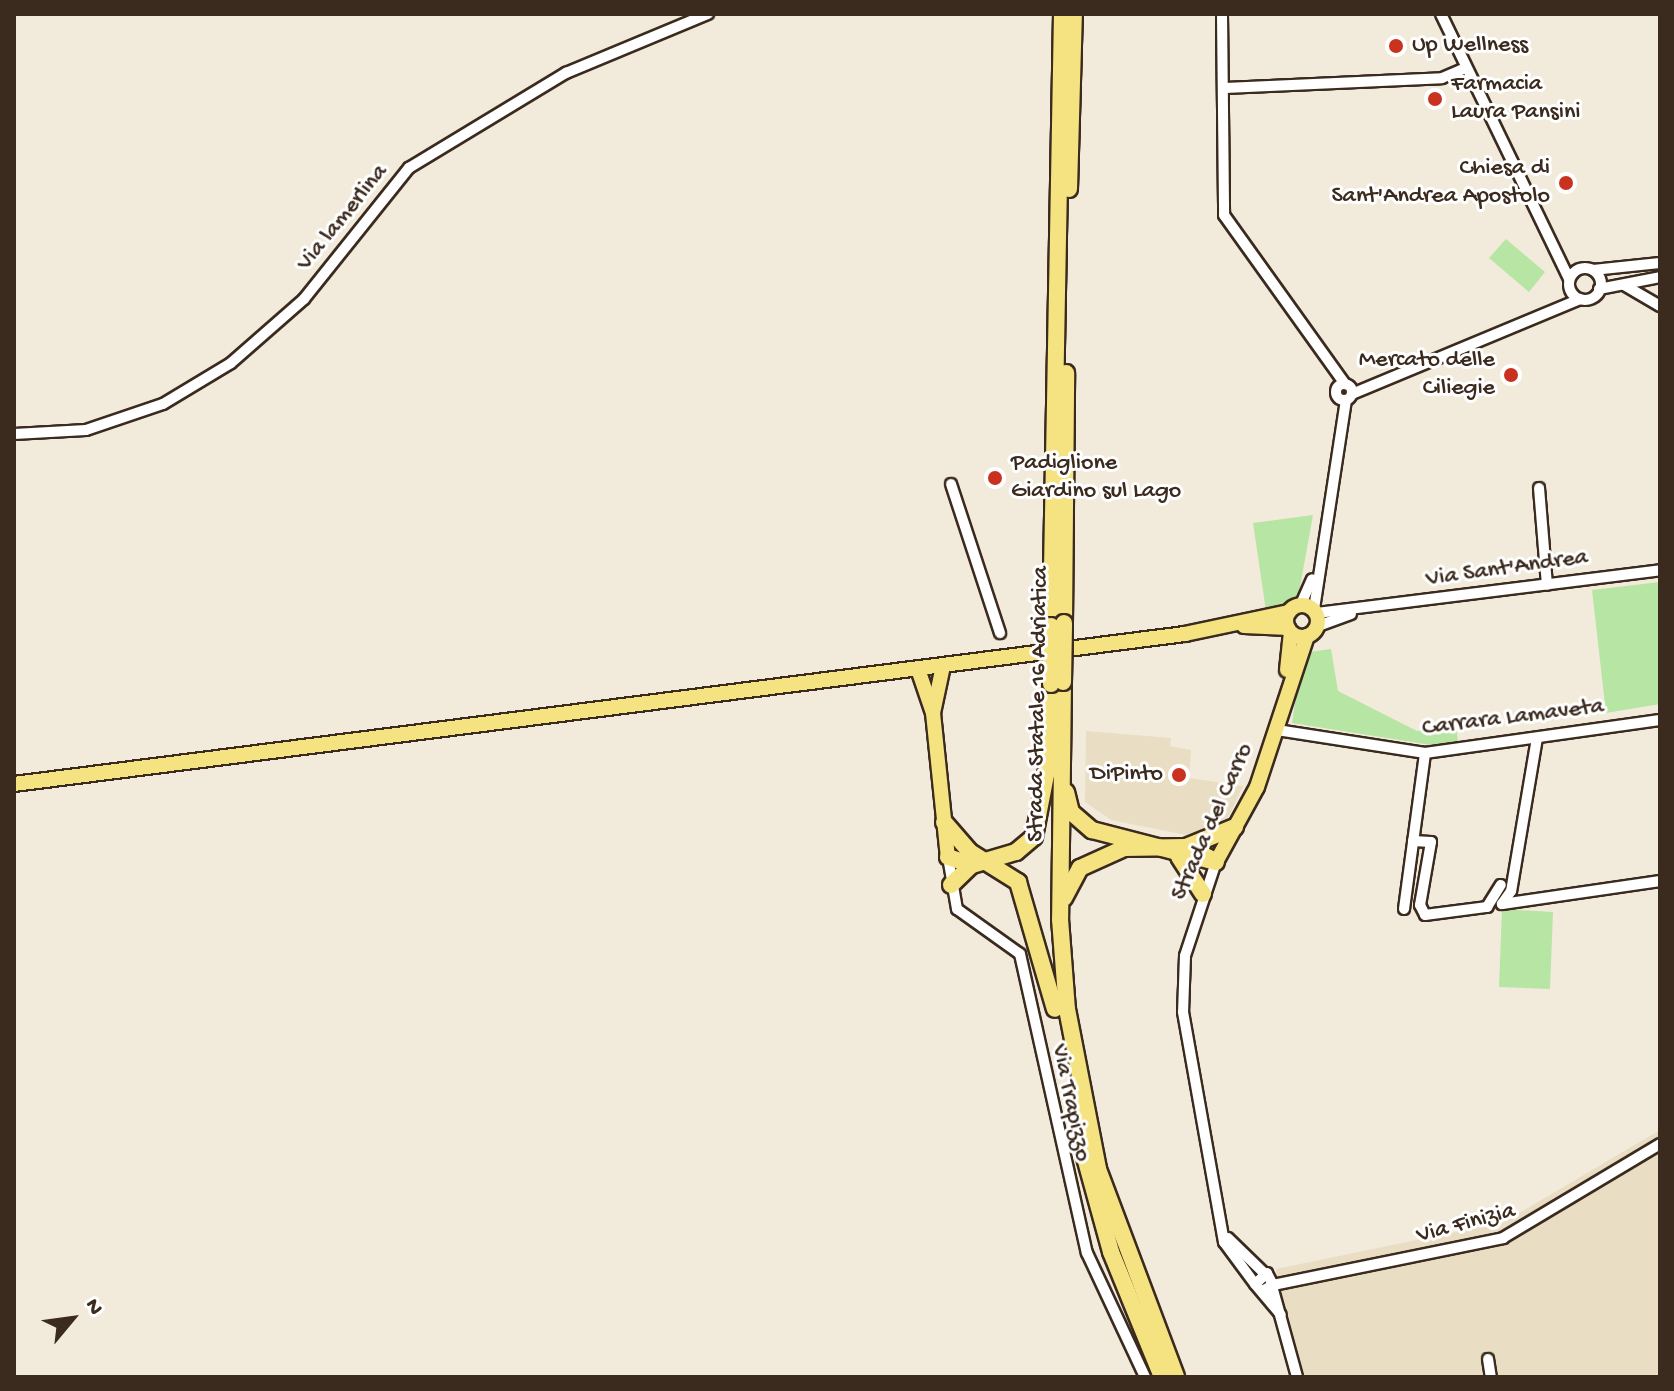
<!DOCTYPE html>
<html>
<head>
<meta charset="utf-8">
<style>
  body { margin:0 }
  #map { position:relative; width:1674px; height:1391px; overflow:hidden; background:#f2ebdc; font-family:"Gochi Hand",sans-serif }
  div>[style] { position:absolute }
  .built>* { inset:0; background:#e9ddc3 }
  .green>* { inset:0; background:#b7e5a3 }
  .roads { filter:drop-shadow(2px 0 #3b2a1e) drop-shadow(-2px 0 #3b2a1e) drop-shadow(0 2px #3b2a1e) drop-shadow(0 -2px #3b2a1e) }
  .minor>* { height:10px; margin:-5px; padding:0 5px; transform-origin:5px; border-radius:5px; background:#fff }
  .minor>.ring { margin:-5px; padding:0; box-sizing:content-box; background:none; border:10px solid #fff; border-radius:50% }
  .major>* { height:14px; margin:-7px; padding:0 7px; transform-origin:7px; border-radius:7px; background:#f5e382 }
  .major>.ring { margin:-7px; padding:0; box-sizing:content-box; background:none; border:14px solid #f5e382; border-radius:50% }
  .highway>* { height:16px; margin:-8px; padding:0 8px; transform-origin:8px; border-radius:8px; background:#f5e382 }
  .bridges { filter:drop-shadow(2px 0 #3b2a1e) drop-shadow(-2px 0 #3b2a1e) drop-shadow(0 2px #3b2a1e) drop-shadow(0 -2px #3b2a1e) }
  .highway-bridge>* { height:16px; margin:-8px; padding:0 8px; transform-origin:8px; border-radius:8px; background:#f5e382 }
  .dots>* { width:22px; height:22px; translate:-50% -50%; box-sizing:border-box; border:4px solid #fff; border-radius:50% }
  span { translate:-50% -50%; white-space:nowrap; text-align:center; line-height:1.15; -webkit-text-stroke:6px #fff; paint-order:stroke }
  .poi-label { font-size:24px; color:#3b2a1e }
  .left { translate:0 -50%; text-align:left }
  .right { translate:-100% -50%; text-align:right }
  .street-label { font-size:24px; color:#3b2a1e }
  .frame { position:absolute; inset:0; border:16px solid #3b2a1e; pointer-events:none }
  .north { position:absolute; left:32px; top:1279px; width:80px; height:80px; -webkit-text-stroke:6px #fff; paint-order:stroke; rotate:61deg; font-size:22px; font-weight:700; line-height:32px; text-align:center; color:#3b2a1e }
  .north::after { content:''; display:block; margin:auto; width:28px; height:36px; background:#3b2a1e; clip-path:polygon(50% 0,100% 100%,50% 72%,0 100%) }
</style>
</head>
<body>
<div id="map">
  <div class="built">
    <i style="clip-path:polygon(1086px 731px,1171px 738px,1170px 746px,1191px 750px,1189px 778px,1243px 786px,1225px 824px,1186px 835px,1111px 820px,1085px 802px)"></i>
    <i style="clip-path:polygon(1660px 1130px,1660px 1377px,1296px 1377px,1276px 1269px,1504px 1222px)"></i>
  </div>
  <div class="green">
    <i style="clip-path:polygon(1506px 239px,1545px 272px,1529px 292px,1489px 258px)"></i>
    <i style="clip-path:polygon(1313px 515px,1298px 598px,1266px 611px,1253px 523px)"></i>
    <i style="clip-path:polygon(1660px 582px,1660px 704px,1606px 713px,1592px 590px)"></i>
    <i style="clip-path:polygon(1331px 649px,1338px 691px,1417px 731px,1456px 723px,1458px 742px,1431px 745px,1292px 723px,1302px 653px)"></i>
    <i style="clip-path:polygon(1502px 909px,1553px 912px,1550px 989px,1499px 987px)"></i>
  </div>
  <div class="roads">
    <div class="minor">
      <i style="left:1222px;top:14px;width:201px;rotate:89.4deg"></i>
      <i style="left:1224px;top:215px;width:208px;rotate:54.4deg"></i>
      <i style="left:1441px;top:14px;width:294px;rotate:64.2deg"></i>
      <i style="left:1225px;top:88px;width:217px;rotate:-2.6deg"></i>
      <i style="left:1442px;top:78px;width:26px;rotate:-23deg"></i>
      <i class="ring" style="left:1569px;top:268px;width:22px;height:22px"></i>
      <i style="left:1593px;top:270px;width:67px;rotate:-6deg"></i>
      <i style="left:1624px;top:285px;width:42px;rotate:30.3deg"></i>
      <i style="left:1599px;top:289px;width:62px;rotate:-11.1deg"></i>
      <i class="ring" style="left:1336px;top:384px;width:6px;height:6px"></i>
      <i style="left:1352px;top:394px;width:247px;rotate:-22.6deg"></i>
      <i style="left:14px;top:434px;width:72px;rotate:-3.2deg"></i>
      <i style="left:86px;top:430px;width:81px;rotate:-18.7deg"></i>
      <i style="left:163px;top:404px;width:79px;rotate:-31.1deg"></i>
      <i style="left:231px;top:363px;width:97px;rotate:-41.2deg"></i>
      <i style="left:304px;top:299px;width:168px;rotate:-51.3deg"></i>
      <i style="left:409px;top:168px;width:184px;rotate:-31.2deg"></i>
      <i style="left:566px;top:73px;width:154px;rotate:-22.6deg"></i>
      <i style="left:951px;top:484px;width:157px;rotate:71.8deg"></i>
      <i style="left:1539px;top:488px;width:97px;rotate:85.3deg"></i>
      <i style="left:1301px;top:604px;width:27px;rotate:-66deg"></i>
      <i style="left:1314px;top:609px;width:211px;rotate:-81.3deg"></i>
      <i style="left:1317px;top:613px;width:346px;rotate:-7.1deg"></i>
      <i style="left:1318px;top:626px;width:35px;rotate:-20deg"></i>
      <i style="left:1277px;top:730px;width:150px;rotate:8.8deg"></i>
      <i style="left:1425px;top:753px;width:237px;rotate:-8deg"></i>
      <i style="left:1537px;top:738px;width:155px;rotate:99.6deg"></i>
      <i style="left:1511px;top:891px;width:16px;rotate:125deg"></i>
      <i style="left:1502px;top:904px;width:160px;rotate:-8.3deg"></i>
      <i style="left:1413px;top:841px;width:18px;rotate:3deg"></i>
      <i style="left:1431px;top:842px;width:64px;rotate:99.9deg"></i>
      <i style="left:1420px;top:905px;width:11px;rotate:63deg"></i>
      <i style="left:1425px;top:915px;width:63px;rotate:-7.4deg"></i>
      <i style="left:1487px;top:907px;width:26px;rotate:-58deg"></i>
      <i style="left:948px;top:857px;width:53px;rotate:80.2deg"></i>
      <i style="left:957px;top:909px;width:77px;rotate:35.5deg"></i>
      <i style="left:1020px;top:954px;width:306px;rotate:77.4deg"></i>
      <i style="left:1087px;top:1253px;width:137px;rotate:64.9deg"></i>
      <i style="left:1216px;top:862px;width:99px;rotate:108.3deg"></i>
      <i style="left:1185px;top:956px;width:56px;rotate:92deg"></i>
      <i style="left:1183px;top:1012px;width:234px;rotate:79.9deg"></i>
      <i style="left:1224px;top:1242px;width:52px;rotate:53.6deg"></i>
      <i style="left:1404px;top:909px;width:157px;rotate:-82.3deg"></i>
      <i style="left:1228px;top:1238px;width:50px;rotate:44.2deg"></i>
      <i style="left:1273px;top:1285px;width:235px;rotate:-11.5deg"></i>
      <i style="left:1503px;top:1238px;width:183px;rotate:-30.9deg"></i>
      <i style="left:1272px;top:1286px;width:94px;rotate:74.6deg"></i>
      <i style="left:1262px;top:1291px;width:13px;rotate:-29deg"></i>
      <i style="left:1273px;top:1285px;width:13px;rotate:-117deg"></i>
      <i style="left:1267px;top:1273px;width:16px;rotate:137deg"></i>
      <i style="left:1255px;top:1284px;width:40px;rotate:50deg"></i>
      <i style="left:1488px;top:1359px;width:18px;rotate:81deg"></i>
    </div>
    <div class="major">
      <i class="ring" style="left:1286px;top:605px;width:18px;height:18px"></i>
      <i style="left:1244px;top:626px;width:44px;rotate:2.6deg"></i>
      <i style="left:918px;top:669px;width:46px;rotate:71.2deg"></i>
      <i style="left:933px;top:713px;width:145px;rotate:84.1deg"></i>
      <i style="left:1287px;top:670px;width:37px;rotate:-84deg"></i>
      <i style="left:933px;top:713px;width:48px;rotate:-78deg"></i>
      <i style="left:14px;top:784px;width:1181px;rotate:-7.3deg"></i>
      <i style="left:1185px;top:634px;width:106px;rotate:-11.9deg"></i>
      <i style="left:1216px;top:862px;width:85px;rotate:-61.3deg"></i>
      <i style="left:1257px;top:787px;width:159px;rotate:-71.7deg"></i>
    </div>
    <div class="highway">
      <i style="left:1069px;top:189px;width:175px;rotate:-88.4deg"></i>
      <i style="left:1064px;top:623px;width:250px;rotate:-89.5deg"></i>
      <i style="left:1051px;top:626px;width:612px;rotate:-88.97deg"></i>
      <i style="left:1063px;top:682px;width:237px;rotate:90.7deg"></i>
      <i style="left:1060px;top:919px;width:90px;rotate:85.6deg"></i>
      <i style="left:1067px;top:1009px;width:163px;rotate:79deg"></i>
      <i style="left:1098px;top:1169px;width:222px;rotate:69.4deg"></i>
      <i style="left:1050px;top:770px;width:85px;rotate:-89.3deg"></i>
      <i style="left:1066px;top:792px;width:21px;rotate:76deg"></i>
      <i style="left:1071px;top:812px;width:28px;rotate:41deg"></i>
      <i style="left:1092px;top:830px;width:128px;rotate:14.5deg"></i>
      <i style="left:944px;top:822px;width:40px;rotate:49deg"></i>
      <i style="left:970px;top:852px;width:57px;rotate:32deg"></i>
      <i style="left:1018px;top:882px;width:132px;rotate:73.8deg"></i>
      <i style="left:1186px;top:847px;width:53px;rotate:-22.2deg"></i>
      <i style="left:948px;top:857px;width:25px;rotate:18deg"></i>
      <i style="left:1179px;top:857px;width:44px;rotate:57deg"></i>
      <i style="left:951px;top:885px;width:29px;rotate:-44deg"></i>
      <i style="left:972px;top:865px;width:46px;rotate:-16.5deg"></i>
      <i style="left:1016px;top:852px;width:23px;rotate:-40deg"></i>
      <i style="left:1034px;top:837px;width:79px;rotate:-79.1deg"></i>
      <i style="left:1064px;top:898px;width:34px;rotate:-62deg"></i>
      <i style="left:1080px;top:868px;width:48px;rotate:-24.4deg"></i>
      <i style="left:1124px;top:848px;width:62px;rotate:-0.9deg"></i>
      <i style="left:1186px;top:847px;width:26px;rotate:25deg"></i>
      <i style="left:1081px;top:1143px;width:113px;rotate:74.6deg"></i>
      <i style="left:1111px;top:1252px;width:135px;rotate:67.8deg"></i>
    </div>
  </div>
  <div class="bridges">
    <div class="highway-bridge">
      <i style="left:1051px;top:626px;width:58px;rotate:90deg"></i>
      <i style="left:1063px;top:682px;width:59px;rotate:-89deg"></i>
    </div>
  </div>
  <div class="dots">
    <i style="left:1396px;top:46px;background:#c8321e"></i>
    <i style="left:1435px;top:99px;background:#c8321e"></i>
    <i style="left:1566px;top:183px;background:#c8321e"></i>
    <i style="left:1511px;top:375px;background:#c8321e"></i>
    <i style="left:995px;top:478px;background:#c8321e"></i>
    <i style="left:1179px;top:775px;background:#c8321e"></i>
  </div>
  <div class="poi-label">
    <span class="left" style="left:1412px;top:46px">Up Wellness</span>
    <span class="left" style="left:1451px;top:99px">Farmacia<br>Laura Pansini</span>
    <span class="right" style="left:1550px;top:183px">Chiesa di<br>Sant'Andrea Apostolo</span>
    <span class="right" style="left:1495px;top:375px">Mercato delle<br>Ciliegie</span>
    <span class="left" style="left:1011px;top:478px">Padiglione<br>Giardino sul Lago</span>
    <span class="right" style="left:1163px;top:775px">DiPinto</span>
  </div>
  <div class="street-label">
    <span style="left:343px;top:218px;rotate:-51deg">Via lamerlina</span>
    <span style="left:1507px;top:569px;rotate:-8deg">Via Sant'Andrea</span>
    <span style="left:1039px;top:704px;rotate:-89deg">Strada Statale 16 Adriatica</span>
    <span style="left:1513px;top:718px;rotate:-7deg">Carrara Lamaveta</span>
    <span style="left:1213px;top:822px;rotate:-66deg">Strada del Carro</span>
    <span style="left:1070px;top:1103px;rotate:78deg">Via Trapizzo</span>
    <span style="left:1466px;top:1224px;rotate:-15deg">Via Finizia</span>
  </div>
  <div class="frame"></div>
  <div class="north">N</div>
</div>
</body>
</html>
